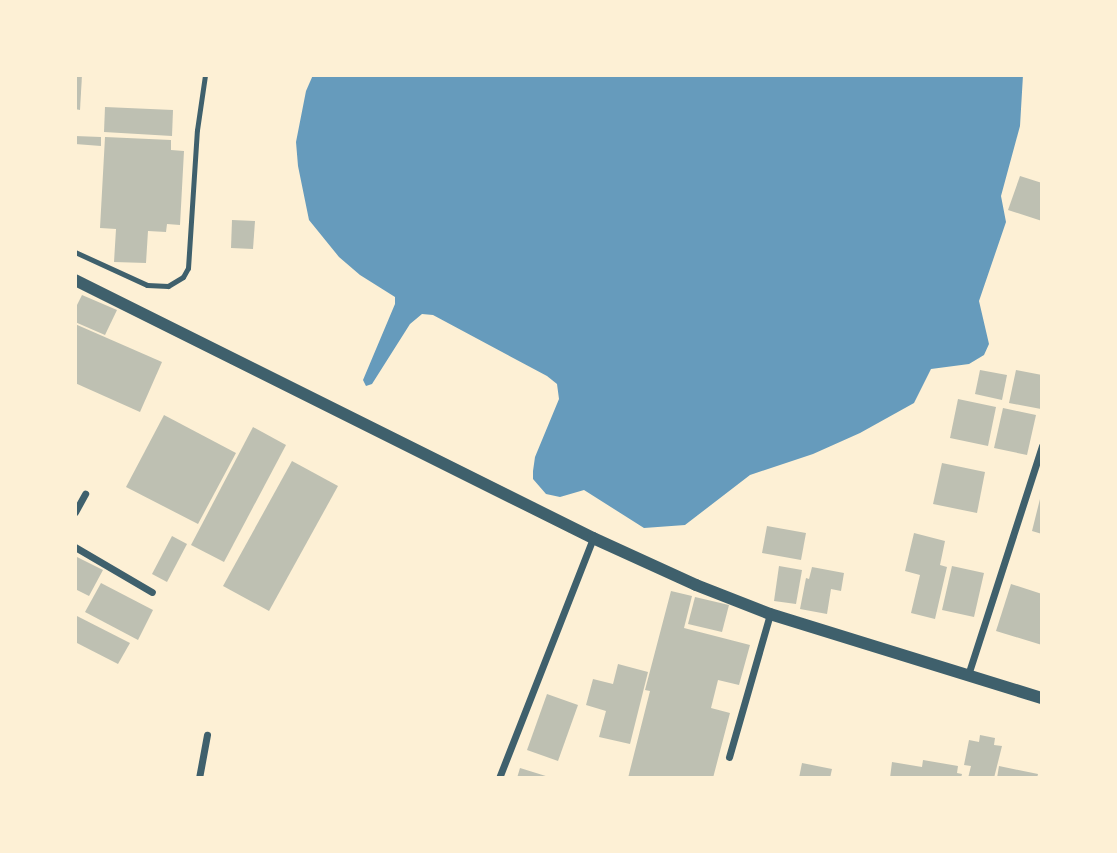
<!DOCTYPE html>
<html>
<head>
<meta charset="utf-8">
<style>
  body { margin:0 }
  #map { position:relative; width:1117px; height:853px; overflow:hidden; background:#fdf0d5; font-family:Cabin,sans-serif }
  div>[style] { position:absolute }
  .water>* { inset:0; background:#669bbc }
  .building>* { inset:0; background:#bec0b2 }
  .service>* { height:5px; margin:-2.5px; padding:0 2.5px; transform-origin:2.5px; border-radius:2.5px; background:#3f606c }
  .minor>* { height:7px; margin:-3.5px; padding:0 3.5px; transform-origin:3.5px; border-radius:3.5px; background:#3f606c }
  .tertiary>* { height:12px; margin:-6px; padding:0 6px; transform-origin:6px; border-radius:6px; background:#3f606c }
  span { translate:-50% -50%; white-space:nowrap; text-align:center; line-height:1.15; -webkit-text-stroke:7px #fdf0d5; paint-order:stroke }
  .frame { position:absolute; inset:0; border:77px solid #fdf0d5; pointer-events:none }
</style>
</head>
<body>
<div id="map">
  <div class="water">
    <i style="clip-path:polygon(313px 75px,1023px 75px,1020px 126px,1001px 196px,1006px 222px,979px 301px,989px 344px,984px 355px,969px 364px,931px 369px,914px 403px,860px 433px,813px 454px,750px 475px,685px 525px,644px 528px,584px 490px,560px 497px,546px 494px,533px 479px,533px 471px,535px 457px,559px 399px,557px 384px,547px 376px,433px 315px,422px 314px,410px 324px,372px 384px,366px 386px,363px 380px,395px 304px,395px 297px,360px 275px,339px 257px,309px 220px,298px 166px,296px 142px,306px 91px)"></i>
  </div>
  <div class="building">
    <i style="clip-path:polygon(75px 75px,82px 75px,80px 110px,75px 109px)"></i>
    <i style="clip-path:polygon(105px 107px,173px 110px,172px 136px,104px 132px)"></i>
    <i style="clip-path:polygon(75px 136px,101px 137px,101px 146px,75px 144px)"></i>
    <i style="clip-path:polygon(105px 137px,171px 140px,171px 150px,184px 151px,180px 225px,167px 224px,166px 232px,148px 231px,146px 263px,114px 262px,116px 229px,100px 228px)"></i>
    <i style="clip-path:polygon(1020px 176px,1042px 183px,1042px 221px,1008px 210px)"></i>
    <i style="clip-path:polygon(232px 220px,255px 221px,253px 249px,231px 248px)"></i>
    <i style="clip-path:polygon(82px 295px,117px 310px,105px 335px,75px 322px,75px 309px)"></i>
    <i style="clip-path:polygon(75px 324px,162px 362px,140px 412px,75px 383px)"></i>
    <i style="clip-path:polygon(980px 370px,1007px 375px,1002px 400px,975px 394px)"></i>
    <i style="clip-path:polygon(1016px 370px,1042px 375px,1041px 409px,1009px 403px)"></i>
    <i style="clip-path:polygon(958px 399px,996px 407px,988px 446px,950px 438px)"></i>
    <i style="clip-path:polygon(1003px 408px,1036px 415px,1027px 455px,994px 448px)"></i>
    <i style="clip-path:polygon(164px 415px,236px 453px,198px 524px,126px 487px)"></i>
    <i style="clip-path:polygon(253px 427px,286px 445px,224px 562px,191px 545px)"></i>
    <i style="clip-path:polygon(292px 461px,338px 486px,269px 611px,223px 586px)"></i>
    <i style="clip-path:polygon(942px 463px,985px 472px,977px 513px,933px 504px)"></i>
    <i style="clip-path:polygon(1041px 495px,1042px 496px,1042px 534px,1032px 531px)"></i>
    <i style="clip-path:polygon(767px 526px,806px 533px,801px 560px,762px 553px)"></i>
    <i style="clip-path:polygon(914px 533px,945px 541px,940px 565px,947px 567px,935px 619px,911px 613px,920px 575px,905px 571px)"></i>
    <i style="clip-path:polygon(172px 536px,187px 544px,167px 582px,152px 574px)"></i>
    <i style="clip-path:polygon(75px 556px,103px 570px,89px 596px,75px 589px)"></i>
    <i style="clip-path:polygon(779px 566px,802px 570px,796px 604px,774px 601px)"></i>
    <i style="clip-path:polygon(952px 566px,984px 573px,974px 617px,942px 610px)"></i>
    <i style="clip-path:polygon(812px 567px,844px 573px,841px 591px,831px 589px,827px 614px,800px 609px,806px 578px,809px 579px)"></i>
    <i style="clip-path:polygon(101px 583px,153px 610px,138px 640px,85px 612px)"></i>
    <i style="clip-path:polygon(1011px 584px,1042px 594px,1042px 645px,996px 631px)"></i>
    <i style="clip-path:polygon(671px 591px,692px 596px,684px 628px,750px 645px,739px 685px,718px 680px,711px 708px,730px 713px,713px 778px,628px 778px,650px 691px,645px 690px)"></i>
    <i style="clip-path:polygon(695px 597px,729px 605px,722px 632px,688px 624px)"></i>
    <i style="clip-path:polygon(75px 615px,130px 643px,118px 664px,75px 642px)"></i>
    <i style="clip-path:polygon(618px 664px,648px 672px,630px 744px,599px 737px,606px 711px,586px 705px,593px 679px,613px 684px)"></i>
    <i style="clip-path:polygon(547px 694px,578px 705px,558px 761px,527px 750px)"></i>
    <i style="clip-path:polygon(980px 735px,995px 738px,994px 745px,1002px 746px,994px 778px,968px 778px,971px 766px,964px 765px,969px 740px,979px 742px)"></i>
    <i style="clip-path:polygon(923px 760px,958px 766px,957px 773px,962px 774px,961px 778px,890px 778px,892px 762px,922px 767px)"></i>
    <i style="clip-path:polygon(802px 763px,832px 769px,830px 778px,799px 778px)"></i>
    <i style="clip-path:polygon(999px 766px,1038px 774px,1037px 778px,997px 778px)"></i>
    <i style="clip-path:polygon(520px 768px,549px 777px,549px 778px,517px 778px)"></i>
  </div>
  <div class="service">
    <i style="left:75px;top:252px;width:79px;rotate:24.6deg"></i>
    <i style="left:147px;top:285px;width:21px;rotate:3deg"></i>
    <i style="left:168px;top:286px;width:17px;rotate:-31deg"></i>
    <i style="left:183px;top:277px;width:10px;rotate:-61deg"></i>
    <i style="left:188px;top:268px;width:138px;rotate:-86.3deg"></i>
    <i style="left:197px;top:130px;width:56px;rotate:-81.7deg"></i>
  </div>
  <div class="minor">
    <i style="left:75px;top:512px;width:21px;rotate:-61deg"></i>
    <i style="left:75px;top:547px;width:89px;rotate:30.3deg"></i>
    <i style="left:968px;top:675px;width:241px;rotate:-72.1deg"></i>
    <i style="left:729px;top:757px;width:149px;rotate:-74deg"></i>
    <i style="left:199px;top:778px;width:44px;rotate:-79.5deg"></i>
    <i style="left:499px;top:778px;width:258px;rotate:-68.6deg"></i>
  </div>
  <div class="tertiary">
    <i style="left:75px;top:280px;width:579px;rotate:26.48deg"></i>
    <i style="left:593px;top:538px;width:113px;rotate:24.5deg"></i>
    <i style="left:696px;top:585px;width:79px;rotate:21.4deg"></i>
    <i style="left:770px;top:614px;width:285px;rotate:17.2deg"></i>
  </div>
  <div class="frame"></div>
</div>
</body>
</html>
